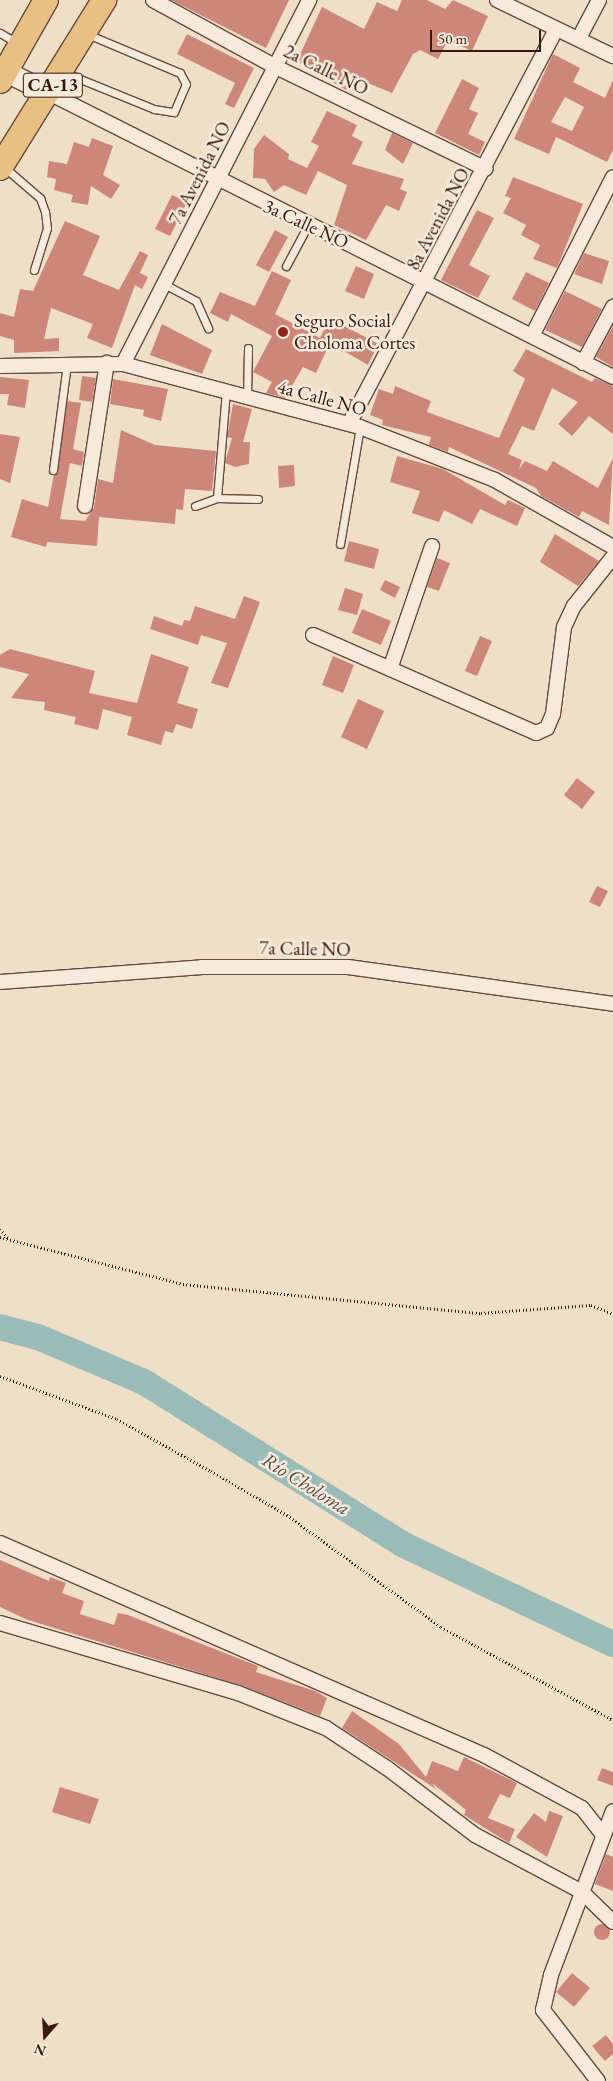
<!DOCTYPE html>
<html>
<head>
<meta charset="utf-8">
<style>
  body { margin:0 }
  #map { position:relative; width:613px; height:2081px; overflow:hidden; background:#f0dfc7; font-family:"EB Garamond",serif }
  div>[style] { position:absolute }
  .river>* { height:26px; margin:-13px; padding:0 13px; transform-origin:13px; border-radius:13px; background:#9abcb8 }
  .building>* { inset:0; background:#cd877a }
  .round { border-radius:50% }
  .path>* { height:2.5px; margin-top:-1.25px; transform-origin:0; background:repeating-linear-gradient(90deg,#37190e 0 1px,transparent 0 3.5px) }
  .roads { filter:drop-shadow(1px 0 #654a3c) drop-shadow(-1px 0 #654a3c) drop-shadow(0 1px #654a3c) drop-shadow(0 -1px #654a3c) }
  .service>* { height:7px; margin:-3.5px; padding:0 3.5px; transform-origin:3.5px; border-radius:3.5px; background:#f5eadb }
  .minor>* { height:14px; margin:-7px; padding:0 7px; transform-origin:7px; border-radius:7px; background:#f5eadb }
  .secondary>* { height:20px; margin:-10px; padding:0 10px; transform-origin:10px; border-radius:10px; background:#f5eadb }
  .trunk>* { height:24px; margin:-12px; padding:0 12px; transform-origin:12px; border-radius:12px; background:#e8c084 }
  .dots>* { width:14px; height:14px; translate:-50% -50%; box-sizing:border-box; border:2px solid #f5eadb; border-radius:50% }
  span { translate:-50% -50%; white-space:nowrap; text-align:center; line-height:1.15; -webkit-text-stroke:5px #f5eadb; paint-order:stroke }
  .shield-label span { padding:1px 4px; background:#f5eadb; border:1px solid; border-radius:4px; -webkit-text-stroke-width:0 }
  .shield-label { font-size:18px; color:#37190e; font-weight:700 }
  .street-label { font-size:19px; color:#37190e }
  .poi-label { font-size:19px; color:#37190e }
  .left { translate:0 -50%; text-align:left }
  .water-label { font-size:20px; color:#554a41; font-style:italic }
  .north { position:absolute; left:20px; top:2011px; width:50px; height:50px; -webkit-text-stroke:4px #f5eadb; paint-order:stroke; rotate:199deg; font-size:14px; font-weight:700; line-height:20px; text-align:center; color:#37190e }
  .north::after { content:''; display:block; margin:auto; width:18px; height:22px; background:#37190e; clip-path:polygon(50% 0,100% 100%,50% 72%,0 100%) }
  .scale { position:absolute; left:430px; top:30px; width:111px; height:22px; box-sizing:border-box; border:2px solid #37190e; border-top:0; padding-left:6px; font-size:15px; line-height:18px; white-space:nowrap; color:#37190e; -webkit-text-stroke:4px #f5eadb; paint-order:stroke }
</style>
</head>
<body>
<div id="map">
  <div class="river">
    <i style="left:0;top:1327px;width:39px;rotate:15deg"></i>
    <i style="left:38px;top:1337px;width:115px;rotate:23deg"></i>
    <i style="left:144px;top:1382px;width:305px;rotate:32.1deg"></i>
    <i style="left:402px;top:1544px;width:233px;rotate:25.4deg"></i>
  </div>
  <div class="building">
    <i style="clip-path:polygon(171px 0,289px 0,266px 48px)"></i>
    <i style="clip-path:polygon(402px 0,427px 0,445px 9px,453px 0,488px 16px,472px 51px,448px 40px,438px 59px,420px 50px,413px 54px,392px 93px,353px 77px,346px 90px,297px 61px,322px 7px,364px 29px,377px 2px,397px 11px)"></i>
    <i style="clip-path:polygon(187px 34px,254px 68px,234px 108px,225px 104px,235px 83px,177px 54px)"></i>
    <i style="clip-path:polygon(evenodd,553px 54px,580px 68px,573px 82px,605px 98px,613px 80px,613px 150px,607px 162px,556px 137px,549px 154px,514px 139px,553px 54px,565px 97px,584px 107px,572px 131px,551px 122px,565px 97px)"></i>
    <i style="clip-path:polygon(462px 79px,479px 88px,469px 109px,478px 113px,468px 134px,485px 142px,479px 155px,435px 133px)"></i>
    <i style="clip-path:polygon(327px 111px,357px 125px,352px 136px,363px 142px,352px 164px,404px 179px,400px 189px,407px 192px,399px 211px,386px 205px,366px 240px,334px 225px,347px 185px,318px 171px,306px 195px,284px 185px,274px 192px,265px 179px,253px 178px,254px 149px,264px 135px,289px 154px,288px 159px,307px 168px,319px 146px,311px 142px)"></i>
    <i style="clip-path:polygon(392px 133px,413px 143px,403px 164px,385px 150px)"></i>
    <i style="clip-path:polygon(92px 138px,113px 146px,103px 175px,120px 185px,111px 199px,91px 186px,88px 205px,71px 202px,73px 195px,54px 190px,56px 179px,47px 177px,49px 161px,67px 164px,74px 142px,89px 147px)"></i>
    <i style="clip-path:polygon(513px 177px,583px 204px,557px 268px,533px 259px,540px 245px,521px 235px,526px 225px,503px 213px,511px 198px,505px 196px)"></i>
    <i style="clip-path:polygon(172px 195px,187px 202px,170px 236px,155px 229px)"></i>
    <i style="clip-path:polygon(477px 210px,494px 218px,469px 265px,490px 276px,478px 298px,441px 280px)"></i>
    <i style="clip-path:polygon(65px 221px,100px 236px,83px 275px,119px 290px,140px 251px,148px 255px,140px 273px,148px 277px,142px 289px,135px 285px,112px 348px,87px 338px,93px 324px,51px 308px,44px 339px,59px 338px,59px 351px,14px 353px,14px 340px,0 336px,0 313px,14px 317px,20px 289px,33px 291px)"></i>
    <i style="clip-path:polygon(275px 230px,288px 237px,269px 272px,256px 265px)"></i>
    <i style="clip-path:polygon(584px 253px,609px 261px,602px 284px,574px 274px)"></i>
    <i style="clip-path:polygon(356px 266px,374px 274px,364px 299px,345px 291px)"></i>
    <i style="clip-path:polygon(272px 271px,291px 280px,275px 314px,320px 338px,330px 318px,378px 344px,368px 365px,330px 343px,316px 373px,303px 367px,285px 398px,266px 393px,272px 382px,253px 372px,272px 336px,231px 314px,228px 322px,210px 313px,220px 292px,255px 306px)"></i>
    <i style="clip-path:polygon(526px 272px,549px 283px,535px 311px,512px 299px)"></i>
    <i style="clip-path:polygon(565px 291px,602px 309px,582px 347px,545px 330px)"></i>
    <i style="clip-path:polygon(162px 324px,212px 350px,202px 374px,150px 355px)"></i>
    <i style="clip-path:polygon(613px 326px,613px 367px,596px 357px)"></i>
    <i style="clip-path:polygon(526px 349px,592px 382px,595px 378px,613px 386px,613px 434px,589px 416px,572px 436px,558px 424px,578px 402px,552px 388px,534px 431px,522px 426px,508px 454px,522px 460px,519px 469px,525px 461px,547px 471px,553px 461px,598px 488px,613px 458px,609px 525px,582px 511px,579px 517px,541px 496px,536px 488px,449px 447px,448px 452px,429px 445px,431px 437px,382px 425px,383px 420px,370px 415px,379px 389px,393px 394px,395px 386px,431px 401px,427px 412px,499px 438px,525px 379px,513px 371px)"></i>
    <i style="clip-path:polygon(82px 376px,96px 378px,92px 402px,79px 400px)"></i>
    <i style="clip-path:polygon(0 377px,29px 380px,25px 408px,7px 405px,9px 394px,0 394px)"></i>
    <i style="clip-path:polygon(113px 379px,168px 389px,161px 421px,143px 416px,144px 410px,110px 404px)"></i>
    <i style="clip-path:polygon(67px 401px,81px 403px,73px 449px,84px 452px,82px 466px,70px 463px,60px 519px,85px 521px,94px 508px,98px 479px,113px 483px,121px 430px,155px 445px,216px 451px,212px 491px,185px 489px,183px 510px,176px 509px,175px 524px,99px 517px,97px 546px,47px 542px,46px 547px,11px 537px,22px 499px,48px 507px)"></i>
    <i style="clip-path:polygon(233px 404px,252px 409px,243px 442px,250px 442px,249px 464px,235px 467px,225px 463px,232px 438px,227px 437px)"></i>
    <i style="clip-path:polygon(0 434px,20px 437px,10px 483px,0 479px)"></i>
    <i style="clip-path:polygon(397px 456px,443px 469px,505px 505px,508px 500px,525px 508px,517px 526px,480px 509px,472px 524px,444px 510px,439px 522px,412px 513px,420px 491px,390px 482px)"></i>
    <i style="clip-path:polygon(294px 465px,295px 486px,279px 488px,278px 466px)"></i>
    <i style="clip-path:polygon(555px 534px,599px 561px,578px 586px,540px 562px)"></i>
    <i style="clip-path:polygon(349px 541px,379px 549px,374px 569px,344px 561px)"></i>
    <i style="clip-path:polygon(437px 558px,450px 563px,439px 591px,427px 587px)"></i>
    <i style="clip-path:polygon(385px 580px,400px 587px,395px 598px,380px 590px)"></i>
    <i style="clip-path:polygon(345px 588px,363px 594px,357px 615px,338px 610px)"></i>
    <i style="clip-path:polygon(244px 596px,260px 602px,228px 688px,211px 683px,227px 643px,201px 635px,198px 645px,150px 629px,154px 616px,182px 626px,184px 620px,190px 621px,195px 606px,235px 619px)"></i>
    <i style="clip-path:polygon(362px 609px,391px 621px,381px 645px,352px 633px)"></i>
    <i style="clip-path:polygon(480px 636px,492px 641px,477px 676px,465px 671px)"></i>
    <i style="clip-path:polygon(10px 649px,95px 671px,89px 693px,137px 703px,151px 654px,189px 667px,177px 703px,198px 709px,192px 729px,176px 724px,173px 733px,165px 731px,161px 745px,127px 735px,132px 717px,103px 709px,98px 730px,74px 724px,76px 717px,44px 710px,45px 702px,11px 698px,29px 674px,0 667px,0 655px)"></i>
    <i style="clip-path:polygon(333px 656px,354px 665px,343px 693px,322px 685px)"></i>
    <i style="clip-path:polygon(358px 699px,384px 711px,367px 749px,341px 737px)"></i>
    <i style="clip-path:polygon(577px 778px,595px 792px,582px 809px,564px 795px)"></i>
    <i style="clip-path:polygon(597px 886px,608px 891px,600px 907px,589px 902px)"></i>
    <i style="clip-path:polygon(0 1560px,49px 1581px,50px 1577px,66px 1583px,62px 1593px,84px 1601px,80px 1614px,114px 1625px,118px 1613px,128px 1615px,258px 1666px,256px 1672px,315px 1691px,327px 1698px,320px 1716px,240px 1685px,28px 1620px,0 1607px)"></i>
    <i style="clip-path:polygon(352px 1711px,399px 1744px,426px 1777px,432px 1761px,458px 1771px,464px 1757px,517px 1783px,510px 1798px,500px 1794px,488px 1818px,515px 1829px,509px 1843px,464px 1815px,466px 1810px,432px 1783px,436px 1789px,342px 1728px)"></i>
    <i style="clip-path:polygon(602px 1768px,613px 1772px,613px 1786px,597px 1780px)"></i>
    <i style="clip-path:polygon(60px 1787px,99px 1799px,90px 1824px,52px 1812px)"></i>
    <i style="clip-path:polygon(549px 1811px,563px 1816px,547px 1857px,516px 1837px,534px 1813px,546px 1822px)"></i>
    <i style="clip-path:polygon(606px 1854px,613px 1857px,613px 1891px,595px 1884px)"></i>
    <i class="round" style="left:594px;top:1924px;width:16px;height:16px"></i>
    <i style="clip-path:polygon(572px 1973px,590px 1988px,574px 2007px,556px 1992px)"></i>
    <i style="clip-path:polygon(606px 2035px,613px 2044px,613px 2054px,605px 2061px,592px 2046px)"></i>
  </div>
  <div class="path">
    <i style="left:0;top:1229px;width:12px;rotate:48deg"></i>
    <i style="left:0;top:1237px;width:189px;rotate:14.4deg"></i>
    <i style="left:183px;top:1284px;width:299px;rotate:5.6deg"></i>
    <i style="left:481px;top:1313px;width:110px;rotate:-4.2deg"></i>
    <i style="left:591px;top:1305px;width:24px;rotate:22deg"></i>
    <i style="left:0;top:1376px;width:125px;rotate:20.2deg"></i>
    <i style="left:117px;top:1419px;width:107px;rotate:29deg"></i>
    <i style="left:211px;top:1471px;width:88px;rotate:30.1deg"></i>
    <i style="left:287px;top:1515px;width:190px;rotate:36deg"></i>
    <i style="left:441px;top:1627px;width:196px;rotate:28.4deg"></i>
  </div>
  <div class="roads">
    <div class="service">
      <i style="left:0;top:33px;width:20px;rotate:30deg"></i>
      <i style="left:63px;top:72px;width:98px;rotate:22.1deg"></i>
      <i style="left:154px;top:109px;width:20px;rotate:9deg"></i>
      <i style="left:174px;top:112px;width:30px;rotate:-67deg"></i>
      <i style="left:186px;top:84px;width:13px;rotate:-119deg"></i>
      <i style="left:180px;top:73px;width:101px;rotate:-157.2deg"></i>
      <i style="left:4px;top:167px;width:48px;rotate:40.7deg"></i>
      <i style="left:40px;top:198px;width:15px;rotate:70deg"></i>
      <i style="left:45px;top:212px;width:16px;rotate:83deg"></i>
      <i style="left:47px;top:228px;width:44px;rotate:107.2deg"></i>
      <i style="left:286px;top:266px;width:47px;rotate:-61.8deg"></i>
      <i style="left:164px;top:284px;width:36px;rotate:28deg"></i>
      <i style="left:196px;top:301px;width:30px;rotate:66deg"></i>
      <i style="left:247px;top:397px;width:49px;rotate:-88.8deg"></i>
      <i style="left:53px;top:470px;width:107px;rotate:-82.5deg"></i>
      <i style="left:217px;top:498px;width:41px;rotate:1.4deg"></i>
      <i style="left:195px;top:506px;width:23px;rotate:-20deg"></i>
      <i style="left:217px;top:498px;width:107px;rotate:-85.2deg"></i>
      <i style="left:340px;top:544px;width:119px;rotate:-80.3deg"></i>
    </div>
    <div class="minor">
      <i style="left:153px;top:0;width:140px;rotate:28.6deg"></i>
      <i style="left:276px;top:67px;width:233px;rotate:25.9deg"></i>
      <i style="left:497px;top:0;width:129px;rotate:25.8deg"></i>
      <i style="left:579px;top:38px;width:43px;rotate:-62.2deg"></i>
      <i style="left:49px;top:93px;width:631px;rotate:26.73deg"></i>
      <i style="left:532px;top:336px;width:178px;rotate:-63deg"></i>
      <i style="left:583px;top:363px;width:64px;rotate:-61.8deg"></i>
      <i style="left:123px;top:364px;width:409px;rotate:-62.9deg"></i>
      <i style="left:0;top:366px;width:123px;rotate:-0.9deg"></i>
      <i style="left:123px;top:364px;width:245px;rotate:14.9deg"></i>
      <i style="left:360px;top:427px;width:145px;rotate:21.4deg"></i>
      <i style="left:495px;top:480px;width:136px;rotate:29.6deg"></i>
      <i style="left:349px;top:424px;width:446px;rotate:-62.3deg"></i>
      <i style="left:85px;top:506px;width:145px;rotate:-81.3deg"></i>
      <i style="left:313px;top:635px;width:244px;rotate:23.7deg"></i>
      <i style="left:536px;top:733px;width:12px;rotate:-24deg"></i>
      <i style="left:547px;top:728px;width:15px;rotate:-67deg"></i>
      <i style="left:553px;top:714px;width:88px;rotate:-82.8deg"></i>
      <i style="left:564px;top:627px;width:23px;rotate:-65deg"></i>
      <i style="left:574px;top:606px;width:63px;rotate:-51.5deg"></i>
      <i style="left:390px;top:669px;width:130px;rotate:-71.1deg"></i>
      <i style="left:0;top:982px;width:203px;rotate:-4.2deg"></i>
      <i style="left:202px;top:967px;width:146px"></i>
      <i style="left:348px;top:967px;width:268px;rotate:7.9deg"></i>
      <i style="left:0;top:1543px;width:528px;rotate:23.65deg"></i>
      <i style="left:484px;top:1755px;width:111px;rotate:28.4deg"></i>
      <i style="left:582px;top:1808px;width:31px;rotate:52deg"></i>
      <i style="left:0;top:1623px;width:248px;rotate:16.4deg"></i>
      <i style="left:238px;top:1693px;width:95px;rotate:21.7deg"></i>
      <i style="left:326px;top:1728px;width:73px;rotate:33.3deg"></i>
      <i style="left:387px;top:1768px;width:111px;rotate:37.3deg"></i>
      <i style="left:475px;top:1835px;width:121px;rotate:28deg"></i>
      <i style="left:582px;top:1892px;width:43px;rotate:44.1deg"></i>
      <i style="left:598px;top:2081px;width:90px;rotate:-127.8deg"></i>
      <i style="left:543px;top:2010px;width:36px;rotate:-77deg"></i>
      <i style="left:551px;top:1975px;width:175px;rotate:-69.3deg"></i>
    </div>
    <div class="secondary">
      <i style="left:0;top:69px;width:55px;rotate:26.1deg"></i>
    </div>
    <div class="trunk">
      <i style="left:0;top:81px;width:93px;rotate:-60.4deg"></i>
      <i style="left:0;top:168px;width:198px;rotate:-58.2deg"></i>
    </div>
  </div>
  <div class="dots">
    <i style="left:283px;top:332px;background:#8f2418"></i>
  </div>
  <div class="shield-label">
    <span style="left:53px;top:85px">CA-13</span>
  </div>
  <div class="street-label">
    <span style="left:326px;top:70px;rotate:26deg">2a Calle NO</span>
    <span style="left:200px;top:173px;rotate:-63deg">7a Avenida NO</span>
    <span style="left:438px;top:219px;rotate:-62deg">8a Avenida NO</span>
    <span style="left:306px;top:224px;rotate:25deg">3a Calle NO</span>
    <span style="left:322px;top:398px;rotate:15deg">4a Calle NO</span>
    <span style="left:305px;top:949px;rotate:1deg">7a Calle NO</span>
  </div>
  <div class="poi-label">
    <span class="left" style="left:294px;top:332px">Seguro Social<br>Choloma Cortes</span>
  </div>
  <div class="water-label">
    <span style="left:306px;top:1484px;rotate:32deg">Río Choloma</span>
  </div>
  <div class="north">N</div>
  <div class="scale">50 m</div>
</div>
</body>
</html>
